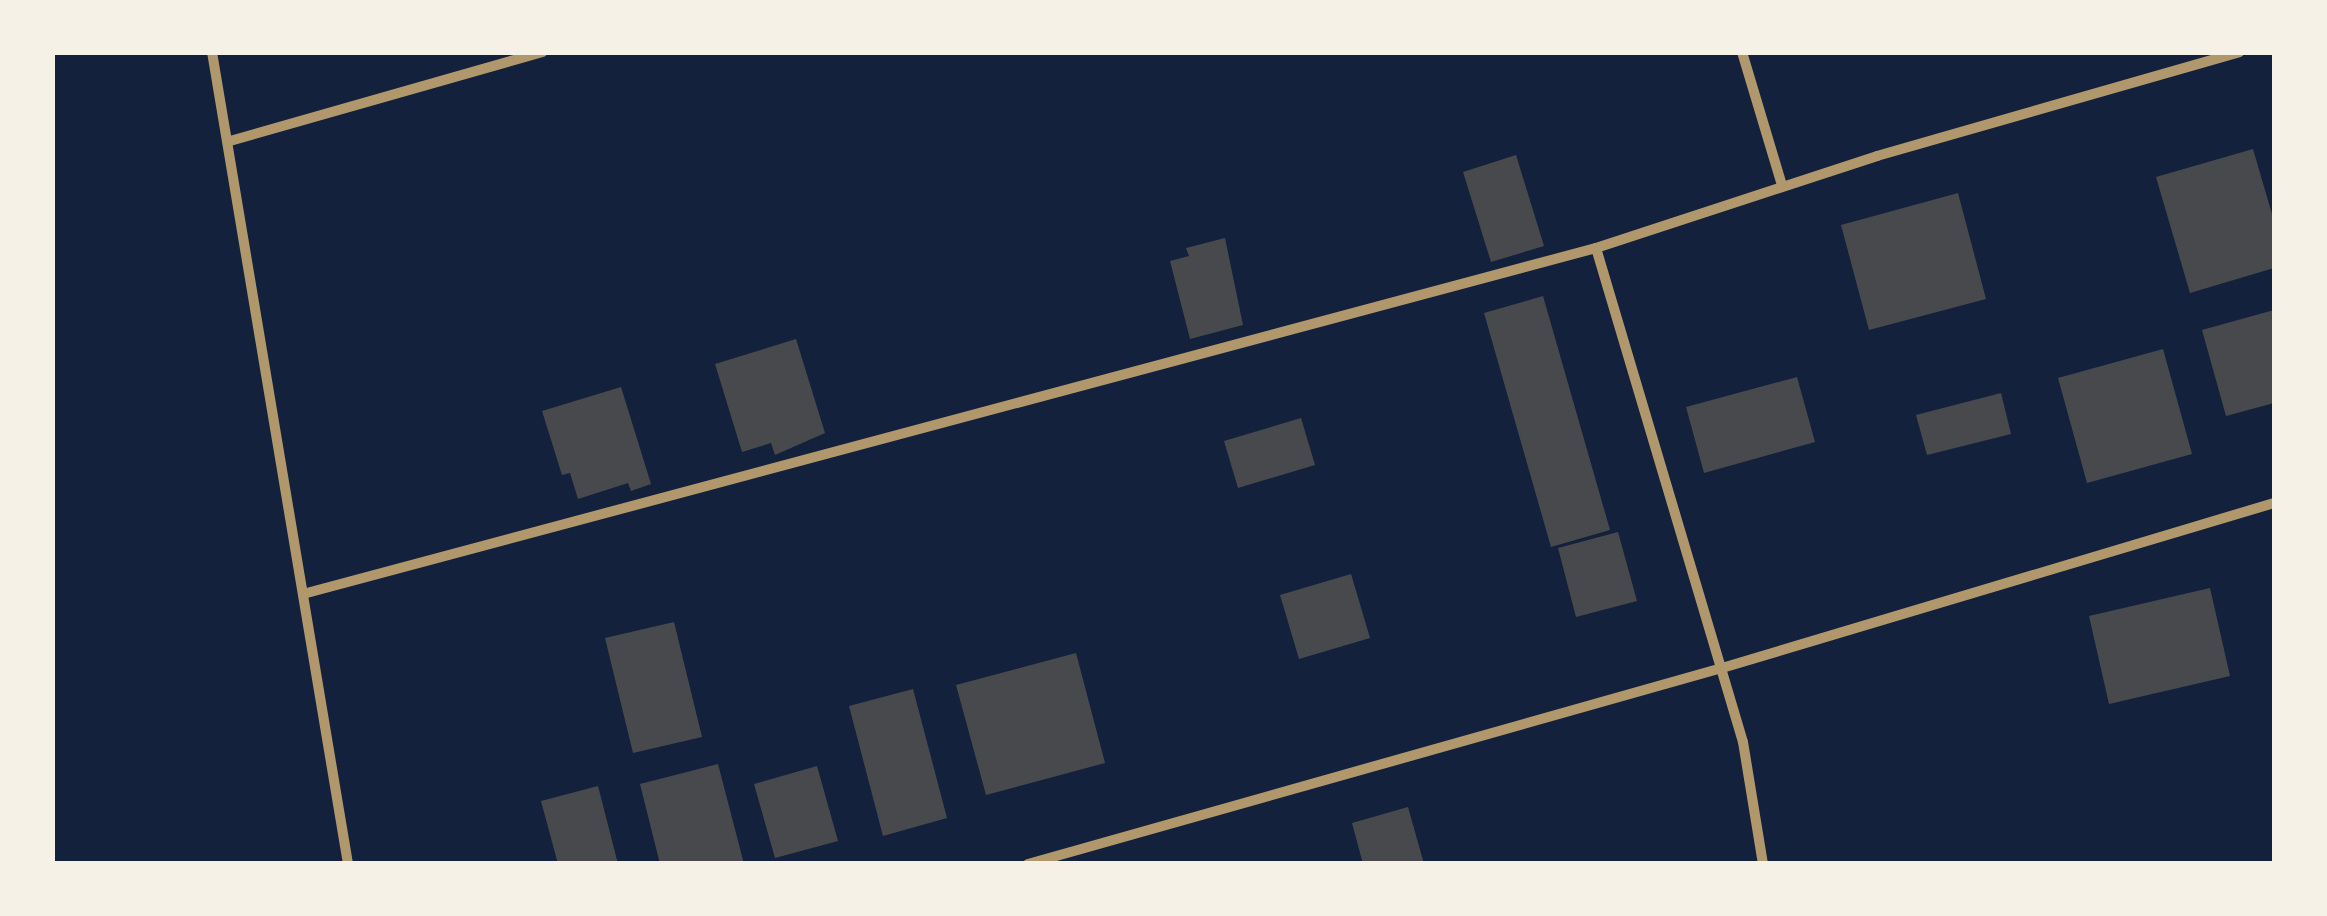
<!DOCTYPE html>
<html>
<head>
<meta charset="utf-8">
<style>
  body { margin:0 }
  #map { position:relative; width:2327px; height:916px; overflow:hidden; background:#14213d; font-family:"Exo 2",sans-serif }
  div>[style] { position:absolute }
  .building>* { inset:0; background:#48494c }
  .minor>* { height:10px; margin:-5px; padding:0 5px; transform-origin:5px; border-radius:5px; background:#b1986c }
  span { translate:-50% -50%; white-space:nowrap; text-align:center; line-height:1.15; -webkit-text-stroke:8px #f6f1e7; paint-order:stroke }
  .frame { position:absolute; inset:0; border:55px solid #f6f1e7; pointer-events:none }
</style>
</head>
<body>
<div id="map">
  <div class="building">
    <i style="clip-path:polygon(2253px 149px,2274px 221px,2274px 268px,2190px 293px,2156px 177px)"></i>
    <i style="clip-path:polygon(1516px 155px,1544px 246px,1491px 262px,1463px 172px)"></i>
    <i style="clip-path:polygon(1958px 193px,1986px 299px,1869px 330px,1841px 225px)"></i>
    <i style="clip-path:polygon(1225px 238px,1243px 325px,1190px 339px,1170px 261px,1189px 256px,1186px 248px)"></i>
    <i style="clip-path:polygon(1543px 296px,1610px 530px,1551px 547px,1484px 313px)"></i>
    <i style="clip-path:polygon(2274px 310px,2274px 403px,2226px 416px,2202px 330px)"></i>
    <i style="clip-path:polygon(796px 339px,825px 433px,775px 455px,771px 443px,742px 452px,715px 364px)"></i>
    <i style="clip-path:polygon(2163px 349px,2192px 454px,2087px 483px,2058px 378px)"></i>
    <i style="clip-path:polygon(1797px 377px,1815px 442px,1704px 473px,1686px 407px)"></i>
    <i style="clip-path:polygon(621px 387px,651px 484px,631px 491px,628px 483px,578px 499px,570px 473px,562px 475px,542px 411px)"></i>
    <i style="clip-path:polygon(2001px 393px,2011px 434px,1927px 455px,1916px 415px)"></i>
    <i style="clip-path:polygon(1301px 418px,1315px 465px,1238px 488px,1224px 441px)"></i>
    <i style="clip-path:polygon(1618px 532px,1637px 601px,1576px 617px,1558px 548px)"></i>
    <i style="clip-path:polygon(1351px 574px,1370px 638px,1299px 659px,1280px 595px)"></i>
    <i style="clip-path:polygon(2210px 588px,2230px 676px,2109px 704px,2089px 616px)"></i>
    <i style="clip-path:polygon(674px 622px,702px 737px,633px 753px,605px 638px)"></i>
    <i style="clip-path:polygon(1076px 653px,1105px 763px,986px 795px,956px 685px)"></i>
    <i style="clip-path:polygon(913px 689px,947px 818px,883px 836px,849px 706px)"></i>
    <i style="clip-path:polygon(718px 764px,744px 864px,660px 864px,640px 784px)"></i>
    <i style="clip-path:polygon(817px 766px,838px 841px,775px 858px,754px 784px)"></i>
    <i style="clip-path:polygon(598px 786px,618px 864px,558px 864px,541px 801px)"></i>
    <i style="clip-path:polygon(1408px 807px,1424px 864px,1363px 864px,1352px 823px)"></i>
  </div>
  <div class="minor">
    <i style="left:212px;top:52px;width:823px;rotate:80.49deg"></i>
    <i style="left:1742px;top:52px;width:139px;rotate:73.3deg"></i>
    <i style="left:230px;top:141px;width:325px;rotate:-15.9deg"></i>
    <i style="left:1596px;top:248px;width:515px;rotate:73.43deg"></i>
    <i style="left:1743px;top:742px;width:124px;rotate:80.7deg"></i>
    <i style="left:303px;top:594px;width:1338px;rotate:-14.98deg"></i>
    <i style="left:1596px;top:248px;width:296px;rotate:-18.1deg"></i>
    <i style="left:1877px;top:156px;width:377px;rotate:-16deg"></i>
    <i style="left:1028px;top:864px;width:721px;rotate:-15.77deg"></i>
    <i style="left:1722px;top:668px;width:576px;rotate:-16.64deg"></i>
  </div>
  <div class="frame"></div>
</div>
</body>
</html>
